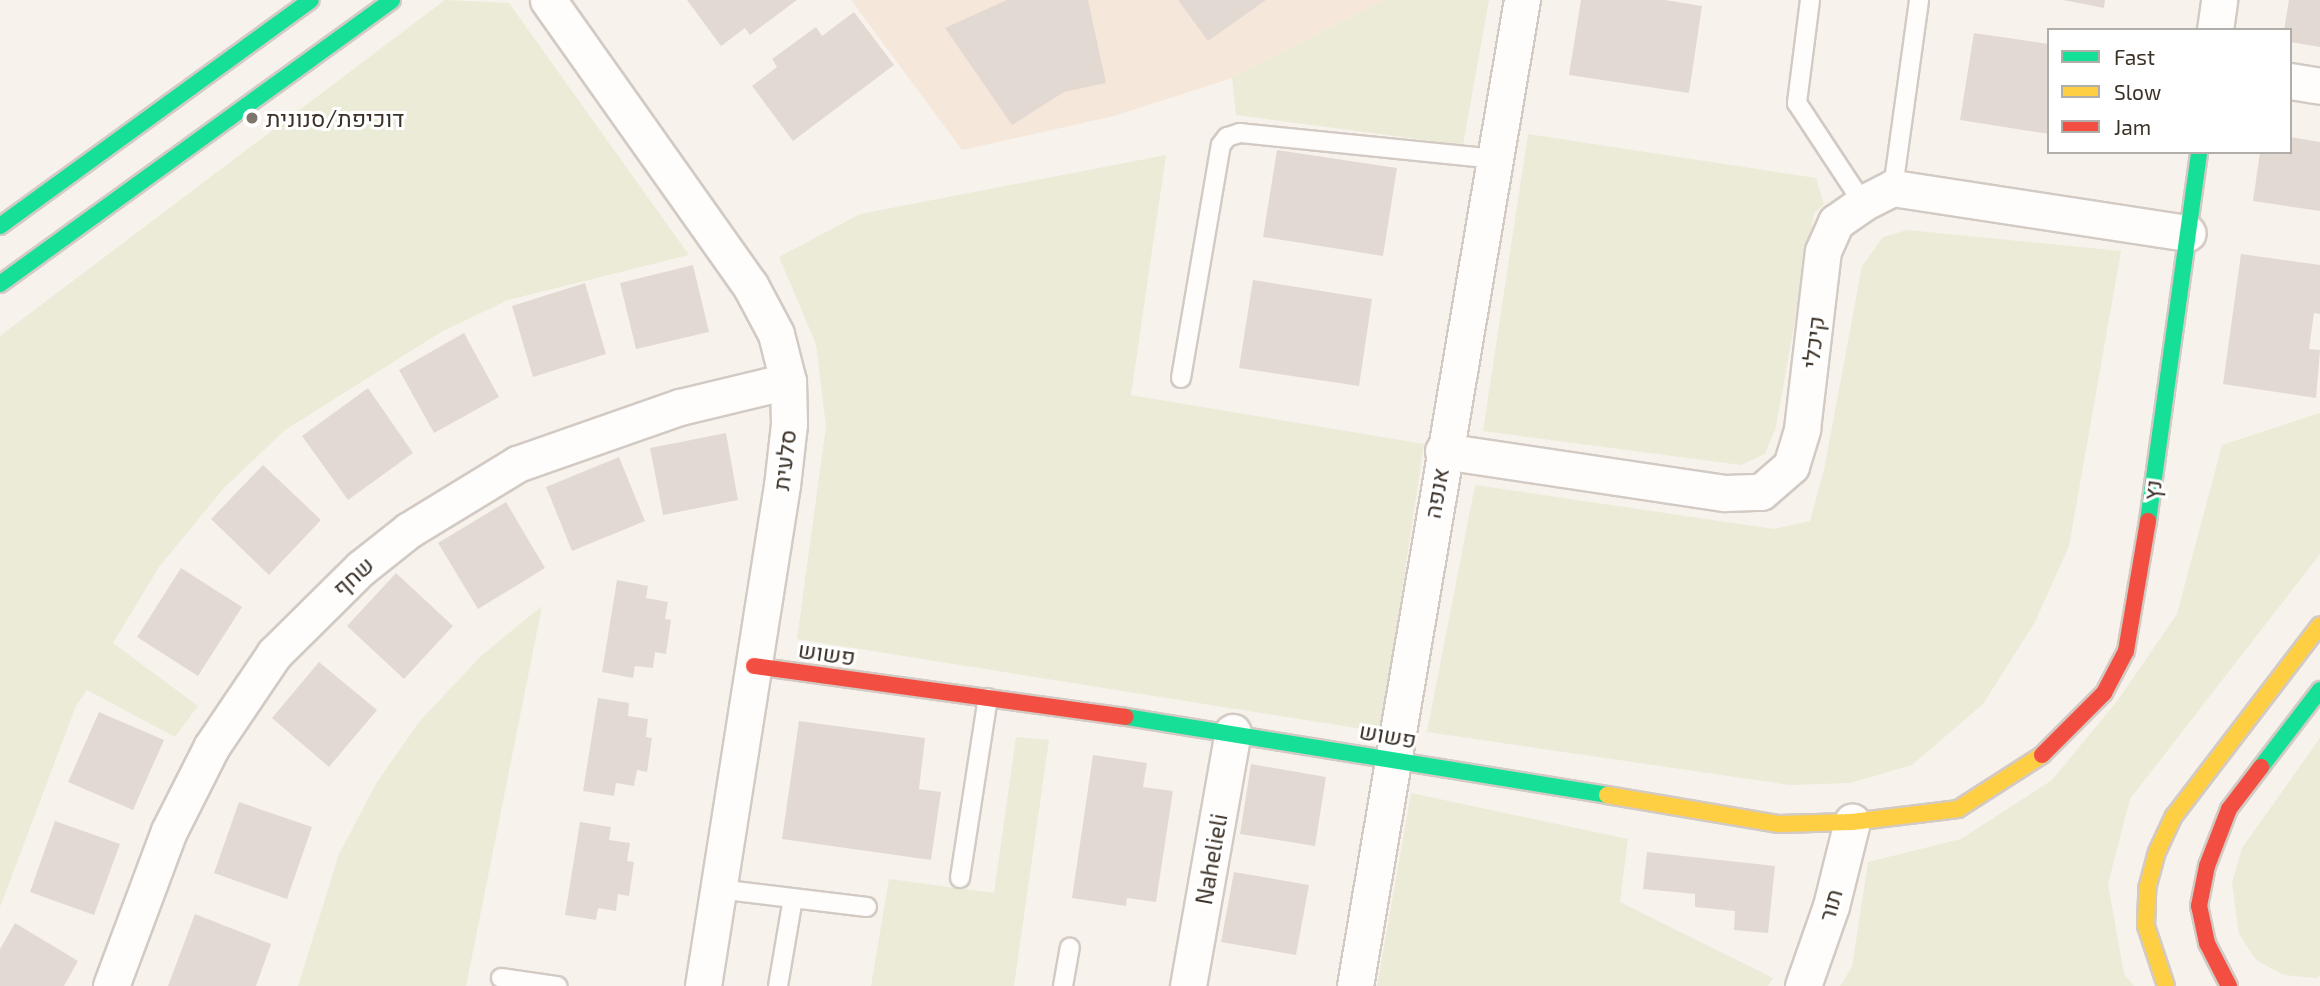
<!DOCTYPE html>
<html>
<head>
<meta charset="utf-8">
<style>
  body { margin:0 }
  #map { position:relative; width:2320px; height:986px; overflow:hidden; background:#f8f2ec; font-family:"Exo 2",Heebo,sans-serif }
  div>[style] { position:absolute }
  .built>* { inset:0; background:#f6e7db }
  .green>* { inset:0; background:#ebebd7 }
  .building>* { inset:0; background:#e3d9d3 }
  .roads { filter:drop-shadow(2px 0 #d2cac3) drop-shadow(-2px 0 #d2cac3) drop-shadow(0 2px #d2cac3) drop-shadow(0 -2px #d2cac3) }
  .lane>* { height:18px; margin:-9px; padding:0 9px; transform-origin:9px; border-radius:9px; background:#fefdfc }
  .street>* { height:35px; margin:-17.5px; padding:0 17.5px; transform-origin:17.5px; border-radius:17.5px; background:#fefdfc }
  .fast>* { height:16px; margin:-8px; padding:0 8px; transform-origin:8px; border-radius:8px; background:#16e098 }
  .slow>* { height:16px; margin:-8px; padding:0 8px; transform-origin:8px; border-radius:8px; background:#ffcf43 }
  .jam>* { height:16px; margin:-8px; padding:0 8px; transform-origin:8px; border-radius:8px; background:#f24e42 }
  .dots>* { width:19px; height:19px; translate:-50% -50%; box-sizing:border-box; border:4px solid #fff; border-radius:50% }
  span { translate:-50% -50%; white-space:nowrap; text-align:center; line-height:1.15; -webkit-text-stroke:6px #fff; paint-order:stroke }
  .poi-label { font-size:23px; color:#3c3127 }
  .left { translate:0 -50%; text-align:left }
  .street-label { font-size:23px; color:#3c3127 }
  .legend { position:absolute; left:2047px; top:28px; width:245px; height:126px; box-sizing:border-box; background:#fff; border:2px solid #b1ada9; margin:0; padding:9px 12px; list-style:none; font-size:21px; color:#3c3127 }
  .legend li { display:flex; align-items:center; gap:14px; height:35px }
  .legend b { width:35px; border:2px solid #b1ada9 }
</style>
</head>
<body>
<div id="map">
  <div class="built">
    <i style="clip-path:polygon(851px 0,1384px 0,1232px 78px,1114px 116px,962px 150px)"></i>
  </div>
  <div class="green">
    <i style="clip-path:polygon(445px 0,509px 3px,689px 255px,508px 300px,441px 332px,285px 430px,223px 489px,159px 567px,113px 643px,198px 706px,175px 737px,87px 690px,76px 706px,0 907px,0 336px)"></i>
    <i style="clip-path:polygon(1384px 0,1489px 0,1463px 145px,1236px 115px,1232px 78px)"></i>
    <i style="clip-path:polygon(1528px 134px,1816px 178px,1824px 204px,1814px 213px,1776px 427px,1765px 454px,1741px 465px,1483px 431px)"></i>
    <i style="clip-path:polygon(1166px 155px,1131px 395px,1424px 444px,1381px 732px,797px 639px,826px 426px,816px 344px,779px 257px,860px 214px)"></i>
    <i style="clip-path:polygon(1907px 230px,2121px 251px,2069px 546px,2035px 622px,1983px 704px,1912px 765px,1850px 783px,1790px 785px,1427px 732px,1475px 485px,1774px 529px,1810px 521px,1824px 470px,1862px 266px,1883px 237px)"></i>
    <i style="clip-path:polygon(2320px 413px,2320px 554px,2130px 799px,2108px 884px,2124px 974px,2134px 986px,1840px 986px,1852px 967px,1868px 862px,1961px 839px,2052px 780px,2118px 700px,2177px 614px,2222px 445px)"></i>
    <i style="clip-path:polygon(542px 606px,466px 986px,298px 986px,339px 854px,377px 782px,420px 721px,481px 656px)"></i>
    <i style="clip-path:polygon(1016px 737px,1049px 740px,1014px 986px,871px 986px,889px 879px,994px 893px)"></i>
    <i style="clip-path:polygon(2320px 738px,2320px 976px,2316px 978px,2284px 975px,2256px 960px,2239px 934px,2232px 883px,2242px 848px)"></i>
    <i style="clip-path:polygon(1411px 793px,1628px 839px,1620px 902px,1773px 978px,1768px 986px,1377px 986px)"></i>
  </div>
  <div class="building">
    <i style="clip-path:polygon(687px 0,797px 0,750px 35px,745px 28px,721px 46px)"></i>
    <i style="clip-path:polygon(1007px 0,1088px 0,1106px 83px,1064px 92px,1012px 125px,945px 28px)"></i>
    <i style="clip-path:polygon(1178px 0,1266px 0,1208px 41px)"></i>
    <i style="clip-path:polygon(1581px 0,1665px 0,1702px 6px,1689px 93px,1569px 75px)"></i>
    <i style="clip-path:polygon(2063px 0,2105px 0,2104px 8px)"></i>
    <i style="clip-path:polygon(2289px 0,2320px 0,2320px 47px,2290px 42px,2290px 30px,2284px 30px)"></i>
    <i style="clip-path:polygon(854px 12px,894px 65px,793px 141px,752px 86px,777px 67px,772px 59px,816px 27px,822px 36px)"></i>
    <i style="clip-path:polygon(1974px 33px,2049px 44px,2049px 134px,1960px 120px)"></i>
    <i style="clip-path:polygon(2290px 137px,2320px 142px,2320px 211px,2253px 201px,2260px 152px,2290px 152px)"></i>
    <i style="clip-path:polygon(1277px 150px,1397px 168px,1383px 256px,1263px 237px)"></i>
    <i style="clip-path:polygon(2241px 254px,2320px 265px,2320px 314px,2314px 313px,2309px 349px,2320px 350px,2316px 398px,2223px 384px)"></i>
    <i style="clip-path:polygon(693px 265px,709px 332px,636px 349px,620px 283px)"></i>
    <i style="clip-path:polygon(1253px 280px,1372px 299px,1359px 386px,1239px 368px)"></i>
    <i style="clip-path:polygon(585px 283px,606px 354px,533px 377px,512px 306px)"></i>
    <i style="clip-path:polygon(464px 333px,499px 397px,434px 433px,399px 370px)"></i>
    <i style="clip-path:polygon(368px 388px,413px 453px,348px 500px,302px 436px)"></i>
    <i style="clip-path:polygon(726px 433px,738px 500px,663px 515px,650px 448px)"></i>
    <i style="clip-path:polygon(619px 457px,645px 521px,572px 551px,546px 487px)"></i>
    <i style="clip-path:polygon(263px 465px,321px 520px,269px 575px,211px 519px)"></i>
    <i style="clip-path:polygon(506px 502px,545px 568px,478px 609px,438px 543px)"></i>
    <i style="clip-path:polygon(181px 568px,242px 607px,198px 676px,137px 637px)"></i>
    <i style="clip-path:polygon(396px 573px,453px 626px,404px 679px,347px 626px)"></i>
    <i style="clip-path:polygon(617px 580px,648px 586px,646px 598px,668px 602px,665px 619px,671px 620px,666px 654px,655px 652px,653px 668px,635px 666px,633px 678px,602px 672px)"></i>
    <i style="clip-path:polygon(319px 662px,377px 710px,329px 767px,272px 718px)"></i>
    <i style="clip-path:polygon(598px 698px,629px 703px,628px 716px,648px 719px,646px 737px,652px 738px,647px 772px,637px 770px,634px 786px,616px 783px,614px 796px,583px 791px)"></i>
    <i style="clip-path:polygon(99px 712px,164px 740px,133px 810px,68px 782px)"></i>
    <i style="clip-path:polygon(799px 721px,925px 738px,919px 789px,941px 792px,931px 860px,782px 839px)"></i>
    <i style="clip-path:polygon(1093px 755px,1147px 763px,1143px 787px,1173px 791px,1156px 902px,1127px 898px,1126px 906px,1072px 898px)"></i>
    <i style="clip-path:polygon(1251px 764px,1326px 777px,1315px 846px,1240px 834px)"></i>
    <i style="clip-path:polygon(239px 802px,312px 827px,287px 899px,214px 873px)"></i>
    <i style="clip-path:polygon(55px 821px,120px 844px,94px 915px,30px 892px)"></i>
    <i style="clip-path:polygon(580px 822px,611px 827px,609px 840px,630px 843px,627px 861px,634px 862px,629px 896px,618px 894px,616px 911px,598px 908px,596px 920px,565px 915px)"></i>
    <i style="clip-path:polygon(1647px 852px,1775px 866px,1768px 933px,1734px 930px,1735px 911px,1695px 907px,1695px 894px,1643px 889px)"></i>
    <i style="clip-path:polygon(1234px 872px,1309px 885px,1296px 955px,1221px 942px)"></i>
    <i style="clip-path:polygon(195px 914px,271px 944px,256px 986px,168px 986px)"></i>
    <i style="clip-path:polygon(15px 923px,78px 961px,64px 986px,0 986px,0 949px)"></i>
  </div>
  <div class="roads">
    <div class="lane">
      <i style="left:1810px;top:0;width:104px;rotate:97.2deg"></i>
      <i style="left:1797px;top:103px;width:120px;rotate:56.6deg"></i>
      <i style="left:1893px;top:188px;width:190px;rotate:-82.1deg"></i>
      <i style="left:1181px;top:378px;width:236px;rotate:-80.3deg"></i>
      <i style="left:1221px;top:145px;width:10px;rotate:-53deg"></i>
      <i style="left:1227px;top:137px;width:14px;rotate:-17deg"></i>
      <i style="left:1240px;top:133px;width:258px;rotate:5.8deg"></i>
      <i style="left:960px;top:878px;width:182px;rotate:-81.2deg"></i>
      <i style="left:718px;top:889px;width:150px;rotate:6.9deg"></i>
      <i style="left:501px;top:978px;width:57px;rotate:8.1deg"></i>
      <i style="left:778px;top:986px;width:89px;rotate:-80.3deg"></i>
      <i style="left:1063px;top:986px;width:39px;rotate:-80deg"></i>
    </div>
    <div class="street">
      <i style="left:548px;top:0;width:349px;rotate:54.7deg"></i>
      <i style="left:750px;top:285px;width:55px;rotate:62deg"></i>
      <i style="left:776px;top:334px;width:49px;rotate:75.7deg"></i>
      <i style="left:788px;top:381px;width:43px;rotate:88.7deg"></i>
      <i style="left:789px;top:424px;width:61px;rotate:96.5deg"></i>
      <i style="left:782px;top:485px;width:507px;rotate:98.96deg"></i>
      <i style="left:2215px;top:30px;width:30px;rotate:-82deg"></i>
      <i style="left:2290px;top:81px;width:30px;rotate:9deg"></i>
      <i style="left:1443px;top:451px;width:285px;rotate:8.5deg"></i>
      <i style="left:1725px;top:493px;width:36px;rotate:-2deg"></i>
      <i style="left:1761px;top:492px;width:40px;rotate:-41deg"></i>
      <i style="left:1791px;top:466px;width:39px;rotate:-73deg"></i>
      <i style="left:1802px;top:429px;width:179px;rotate:-83.3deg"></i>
      <i style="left:1823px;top:251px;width:32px;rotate:-66deg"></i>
      <i style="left:1836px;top:222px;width:33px;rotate:-35deg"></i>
      <i style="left:1863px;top:203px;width:34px;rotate:-27deg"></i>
      <i style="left:1893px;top:188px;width:298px;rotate:8.7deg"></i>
      <i style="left:111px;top:986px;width:165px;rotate:-69.5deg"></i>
      <i style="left:169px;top:831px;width:95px;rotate:-63.2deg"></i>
      <i style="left:212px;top:746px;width:111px;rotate:-56deg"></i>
      <i style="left:274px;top:654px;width:122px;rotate:-44.7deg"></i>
      <i style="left:361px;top:568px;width:61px;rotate:-38.4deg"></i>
      <i style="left:409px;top:530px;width:127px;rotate:-31.4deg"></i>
      <i style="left:517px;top:464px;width:173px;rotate:-19.3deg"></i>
      <i style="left:680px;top:407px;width:111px;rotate:-13.5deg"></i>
      <i style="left:1188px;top:986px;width:258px;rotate:-80deg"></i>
      <i style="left:1355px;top:986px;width:1000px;rotate:-80.39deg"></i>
      <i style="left:1803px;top:986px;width:85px;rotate:-70.7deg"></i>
      <i style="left:1831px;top:906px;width:87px;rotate:-76deg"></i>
    </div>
    <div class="fast">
      <i style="left:0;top:226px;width:384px;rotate:-36deg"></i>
      <i style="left:0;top:284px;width:484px;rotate:-35.9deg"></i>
      <i style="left:2148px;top:521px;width:373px;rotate:-82.1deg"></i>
      <i style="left:1126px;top:717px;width:487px;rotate:9.2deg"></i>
      <i style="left:2261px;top:767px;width:97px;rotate:-52.5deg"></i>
    </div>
    <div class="slow">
      <i style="left:1607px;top:795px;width:173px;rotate:9.6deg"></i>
      <i style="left:1778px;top:824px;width:74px;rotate:-1.5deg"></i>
      <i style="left:1852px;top:822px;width:107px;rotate:-7deg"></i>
      <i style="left:1958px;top:809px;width:100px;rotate:-32.7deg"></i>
      <i style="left:2166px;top:986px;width:63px;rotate:-108.4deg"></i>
      <i style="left:2146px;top:926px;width:37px;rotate:-88deg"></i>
      <i style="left:2147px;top:889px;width:38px;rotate:-75deg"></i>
      <i style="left:2157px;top:852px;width:40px;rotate:-65deg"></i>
      <i style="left:2174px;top:816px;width:240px;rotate:-52.6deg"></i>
    </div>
    <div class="jam">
      <i style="left:754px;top:666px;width:375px;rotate:7.8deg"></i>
      <i style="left:2042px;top:755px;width:88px;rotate:-45deg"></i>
      <i style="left:2104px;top:693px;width:47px;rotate:-62.4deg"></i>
      <i style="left:2126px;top:651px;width:132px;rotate:-80.4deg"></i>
      <i style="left:2229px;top:986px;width:48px;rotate:-117.1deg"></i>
      <i style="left:2207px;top:943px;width:38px;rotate:-102deg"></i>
      <i style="left:2199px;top:906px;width:41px;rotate:-78.7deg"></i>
      <i style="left:2207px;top:866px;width:61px;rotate:-68.9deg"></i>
      <i style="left:2229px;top:809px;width:53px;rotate:-52.7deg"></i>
    </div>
  </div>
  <div class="dots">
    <i style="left:252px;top:118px;background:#7e756c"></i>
  </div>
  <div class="poi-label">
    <span class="left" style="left:266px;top:118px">דוכיפת/סנונית</span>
  </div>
  <div class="street-label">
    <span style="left:1813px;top:342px;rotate:-83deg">קיכלי</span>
    <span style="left:784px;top:460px;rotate:-83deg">סלעית</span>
    <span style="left:2152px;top:490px;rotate:-82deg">נץ</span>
    <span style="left:1436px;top:493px;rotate:-80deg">אנפה</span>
    <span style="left:353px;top:576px;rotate:-42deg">שחף</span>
    <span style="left:827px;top:653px;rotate:8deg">פשוש</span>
    <span style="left:1388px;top:735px;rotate:10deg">פשוש</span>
    <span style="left:1211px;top:859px;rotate:-80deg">Nahelieli</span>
    <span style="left:1830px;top:905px;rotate:-74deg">תור</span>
  </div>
  <ul class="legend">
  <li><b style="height:9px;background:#16e098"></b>Fast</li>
  <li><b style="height:9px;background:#ffcf43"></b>Slow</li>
  <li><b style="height:9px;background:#f24e42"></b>Jam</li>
  </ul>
</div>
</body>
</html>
